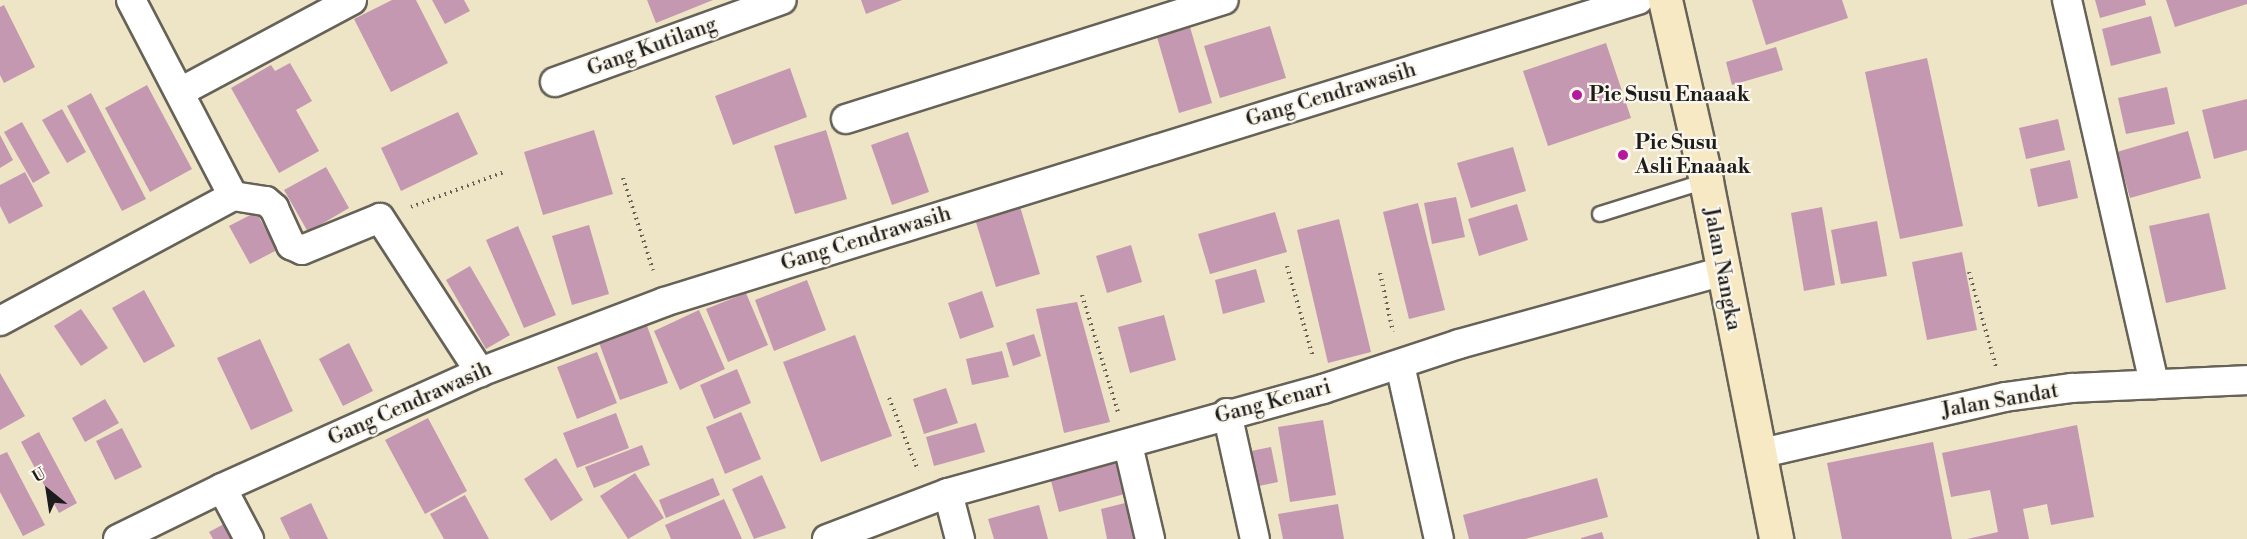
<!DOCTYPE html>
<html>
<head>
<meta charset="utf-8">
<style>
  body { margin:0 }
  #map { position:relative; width:2247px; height:539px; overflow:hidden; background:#eee4c6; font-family:"Libre Bodoni",serif }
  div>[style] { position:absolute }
  .building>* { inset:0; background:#c598b1 }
  .path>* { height:4px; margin-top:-2px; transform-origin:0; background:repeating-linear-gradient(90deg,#666258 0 1.5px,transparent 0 6px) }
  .roads { filter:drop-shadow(2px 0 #666258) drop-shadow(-2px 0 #666258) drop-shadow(0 2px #666258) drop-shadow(0 -2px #666258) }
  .service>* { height:14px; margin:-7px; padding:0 7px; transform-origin:7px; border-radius:7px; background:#fff }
  .minor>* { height:28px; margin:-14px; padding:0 14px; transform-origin:14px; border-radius:14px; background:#fff }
  .secondary>* { height:33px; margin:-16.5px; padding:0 16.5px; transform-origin:16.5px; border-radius:16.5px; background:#f6e9c3 }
  .dots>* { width:16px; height:16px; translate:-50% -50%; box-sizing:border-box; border:3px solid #fbf7ec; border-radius:50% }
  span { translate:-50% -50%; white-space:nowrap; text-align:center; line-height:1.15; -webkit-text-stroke:4.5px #fbf7ec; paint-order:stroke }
  .street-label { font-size:21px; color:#1c1c1c }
  .poi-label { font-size:21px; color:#1c1c1c; font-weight:700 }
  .left { translate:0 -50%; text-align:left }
  .north { position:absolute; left:18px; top:461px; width:60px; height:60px; -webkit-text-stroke:4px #fbf7ec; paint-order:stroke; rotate:330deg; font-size:16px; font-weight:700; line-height:24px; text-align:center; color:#1c1c1c }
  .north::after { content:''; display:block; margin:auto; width:21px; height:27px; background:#1c1c1c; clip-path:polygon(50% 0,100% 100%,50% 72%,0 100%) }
</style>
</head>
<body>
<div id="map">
  <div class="building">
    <i style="clip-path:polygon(392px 0,416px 0,448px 63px,391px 92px,354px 19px)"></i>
    <i style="clip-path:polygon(432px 0,464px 0,470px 11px,445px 24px)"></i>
    <i style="clip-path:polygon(647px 0,713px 0,656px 23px)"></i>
    <i style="clip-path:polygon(861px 0,902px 0,866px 14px)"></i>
    <i style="clip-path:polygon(1752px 0,1842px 0,1848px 18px,1766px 45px)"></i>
    <i style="clip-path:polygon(2095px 0,2145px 0,2146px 5px,2100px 18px)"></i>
    <i style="clip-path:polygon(2166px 0,2247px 0,2247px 4px,2175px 27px)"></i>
    <i style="clip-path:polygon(4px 5px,35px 67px,4px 83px,0 75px,0 7px)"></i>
    <i style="clip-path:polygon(2151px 16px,2161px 53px,2111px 66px,2102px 29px)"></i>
    <i style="clip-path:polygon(1270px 26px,1286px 78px,1220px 98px,1204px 46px)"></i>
    <i style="clip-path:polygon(1190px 27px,1212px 103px,1179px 113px,1157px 37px)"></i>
    <i style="clip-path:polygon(1606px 43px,1631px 118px,1548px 146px,1523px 71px)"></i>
    <i style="clip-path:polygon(1776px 47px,1783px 70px,1732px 85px,1726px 62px)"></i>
    <i style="clip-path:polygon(1927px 58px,1963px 226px,1900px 239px,1865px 72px)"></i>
    <i style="clip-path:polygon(290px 63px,312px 101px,296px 110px,319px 151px,279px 173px,231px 88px,271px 65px,275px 71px)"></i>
    <i style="clip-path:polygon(790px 68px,807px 117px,733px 145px,715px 96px)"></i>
    <i style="clip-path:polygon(147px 85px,192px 169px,150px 192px,105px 108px)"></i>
    <i style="clip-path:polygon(2167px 87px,2175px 124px,2126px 134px,2118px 98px)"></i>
    <i style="clip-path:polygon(91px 93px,146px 199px,122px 211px,67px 106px)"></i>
    <i style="clip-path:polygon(2247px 99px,2247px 150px,2214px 159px,2202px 110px)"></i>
    <i style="clip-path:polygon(62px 109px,86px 152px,67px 163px,42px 120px)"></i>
    <i style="clip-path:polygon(458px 112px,478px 154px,401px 191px,381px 148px)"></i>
    <i style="clip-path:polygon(2058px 119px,2065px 150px,2026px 159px,2019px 128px)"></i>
    <i style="clip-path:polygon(22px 122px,50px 173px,33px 183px,4px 132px)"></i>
    <i style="clip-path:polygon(594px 130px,613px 194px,543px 215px,524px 152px)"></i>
    <i style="clip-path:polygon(826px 130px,847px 199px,795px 214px,774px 146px)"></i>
    <i style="clip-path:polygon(2188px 131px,2201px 178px,2130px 198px,2117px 152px)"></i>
    <i style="clip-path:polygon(908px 132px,929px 192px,892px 205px,871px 145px)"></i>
    <i style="clip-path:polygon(0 135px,13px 160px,0 168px)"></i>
    <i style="clip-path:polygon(1513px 147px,1526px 191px,1471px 208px,1457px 163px)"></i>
    <i style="clip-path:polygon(2070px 160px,2078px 198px,2038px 207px,2030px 169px)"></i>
    <i style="clip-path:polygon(326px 167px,349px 208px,308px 232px,284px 190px)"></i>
    <i style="clip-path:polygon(25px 172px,43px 206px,9px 224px,0 206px,0 185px)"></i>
    <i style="clip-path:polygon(1456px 197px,1465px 237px,1432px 244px,1424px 203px)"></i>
    <i style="clip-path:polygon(1019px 203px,1040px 274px,996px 287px,974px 216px)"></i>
    <i style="clip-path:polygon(1418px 203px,1445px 310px,1409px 319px,1383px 212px)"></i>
    <i style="clip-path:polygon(1517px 204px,1528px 240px,1479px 256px,1468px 219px)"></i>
    <i style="clip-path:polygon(1822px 207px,1835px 285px,1804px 291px,1791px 213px)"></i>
    <i style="clip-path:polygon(256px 212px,277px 250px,250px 264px,229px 226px)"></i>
    <i style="clip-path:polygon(1275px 212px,1287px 252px,1210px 274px,1198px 234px)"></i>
    <i style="clip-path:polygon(2209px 213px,2226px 289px,2166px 303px,2149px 226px)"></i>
    <i style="clip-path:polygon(1339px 219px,1371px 352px,1328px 363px,1297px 230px)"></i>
    <i style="clip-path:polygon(1877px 221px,1887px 276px,1841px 284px,1831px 230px)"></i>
    <i style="clip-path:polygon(589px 225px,609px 294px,572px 305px,552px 236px)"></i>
    <i style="clip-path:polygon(518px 226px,556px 315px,524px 328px,486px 240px)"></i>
    <i style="clip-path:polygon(1131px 245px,1142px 282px,1107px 293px,1096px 256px)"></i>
    <i style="clip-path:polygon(1962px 252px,1977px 330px,1927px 340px,1912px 262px)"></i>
    <i style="clip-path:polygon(470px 266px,510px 335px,486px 349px,446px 280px)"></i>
    <i style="clip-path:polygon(1256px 269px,1265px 302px,1223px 314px,1215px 280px)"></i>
    <i style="clip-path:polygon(807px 280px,826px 330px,774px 351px,755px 300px)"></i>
    <i style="clip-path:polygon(144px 290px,175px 346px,144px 363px,112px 308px)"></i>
    <i style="clip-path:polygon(982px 291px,994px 327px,960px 339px,948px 303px)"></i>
    <i style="clip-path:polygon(746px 293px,768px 345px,728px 362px,706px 309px)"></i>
    <i style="clip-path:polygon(1077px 302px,1110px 422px,1064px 433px,1036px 309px)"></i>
    <i style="clip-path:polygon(81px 309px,108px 348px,81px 366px,54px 326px)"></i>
    <i style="clip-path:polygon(699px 310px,725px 369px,680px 390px,654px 331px)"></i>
    <i style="clip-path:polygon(1164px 315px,1176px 360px,1130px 373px,1118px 327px)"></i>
    <i style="clip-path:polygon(646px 323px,668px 383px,620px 400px,598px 340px)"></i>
    <i style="clip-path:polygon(1034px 334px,1041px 356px,1013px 366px,1006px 343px)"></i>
    <i style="clip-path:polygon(855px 335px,892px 436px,821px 462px,783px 362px)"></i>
    <i style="clip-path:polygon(260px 339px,293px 411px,251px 430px,217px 358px)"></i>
    <i style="clip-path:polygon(349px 343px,373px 391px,343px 406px,319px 359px)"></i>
    <i style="clip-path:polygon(1002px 351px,1009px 377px,972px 385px,966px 359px)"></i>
    <i style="clip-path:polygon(597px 352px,617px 403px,577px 419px,557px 367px)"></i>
    <i style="clip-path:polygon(737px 369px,751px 403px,714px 419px,700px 385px)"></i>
    <i style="clip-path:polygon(0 373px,25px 416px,0 430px)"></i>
    <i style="clip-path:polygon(946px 388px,958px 423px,924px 434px,913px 399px)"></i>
    <i style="clip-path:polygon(105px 399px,119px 423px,85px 442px,72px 418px)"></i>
    <i style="clip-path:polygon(741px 412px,761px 459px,725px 474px,706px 427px)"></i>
    <i style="clip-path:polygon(616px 413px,629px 448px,577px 468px,563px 433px)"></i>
    <i style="clip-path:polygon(428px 418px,467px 491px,425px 514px,385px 440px)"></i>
    <i style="clip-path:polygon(1323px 420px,1336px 495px,1290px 502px,1278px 427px)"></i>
    <i style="clip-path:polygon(976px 423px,985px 452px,934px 466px,926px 437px)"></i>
    <i style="clip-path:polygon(2077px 425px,2094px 517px,2051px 525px,2047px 504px,2023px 509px,2029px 539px,1967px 539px,1998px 532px,1990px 490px,1951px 497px,1942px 453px)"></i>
    <i style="clip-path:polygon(122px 428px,142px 467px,115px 480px,96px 441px)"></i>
    <i style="clip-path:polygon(39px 432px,77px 503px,59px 513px,21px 442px)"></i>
    <i style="clip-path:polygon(1933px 442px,1952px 539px,1842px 539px,1827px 463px)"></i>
    <i style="clip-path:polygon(642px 445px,650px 465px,594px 488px,585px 467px)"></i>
    <i style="clip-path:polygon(1271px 447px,1278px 482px,1254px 487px,1246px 452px)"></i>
    <i style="clip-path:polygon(7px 452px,45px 525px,23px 536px,0 492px,0 455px)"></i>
    <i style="clip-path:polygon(556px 458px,583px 500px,551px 521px,524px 479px)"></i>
    <i style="clip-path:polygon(1123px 458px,1132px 492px,1059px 512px,1050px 477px)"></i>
    <i style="clip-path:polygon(635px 473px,664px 518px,628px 539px,600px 496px)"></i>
    <i style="clip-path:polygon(762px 475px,786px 528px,754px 539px,732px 489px)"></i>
    <i style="clip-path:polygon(713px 478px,720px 495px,666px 518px,659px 500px)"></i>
    <i style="clip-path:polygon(1597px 478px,1608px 517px,1525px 539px,1469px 539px,1463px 515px)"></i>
    <i style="clip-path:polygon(465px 495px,489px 539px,444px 539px,430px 514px)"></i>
    <i style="clip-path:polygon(724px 499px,742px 539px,671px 539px,665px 525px)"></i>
    <i style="clip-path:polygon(1133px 501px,1141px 539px,1107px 539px,1101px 509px)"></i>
    <i style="clip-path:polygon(311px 503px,328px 539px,290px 539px,280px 518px)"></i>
    <i style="clip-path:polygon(1338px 504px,1344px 539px,1283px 539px,1278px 514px)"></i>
    <i style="clip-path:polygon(1039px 505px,1048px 539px,994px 539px,988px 519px)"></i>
    <i style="clip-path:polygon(224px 524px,232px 539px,213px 539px,209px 532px)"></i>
    <i style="clip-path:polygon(1602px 532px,1604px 539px,1581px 539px,1581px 538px)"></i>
  </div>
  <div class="path">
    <i style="left:623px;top:178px;width:97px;rotate:71.9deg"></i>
    <i style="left:411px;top:207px;width:99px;rotate:-20.6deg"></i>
    <i style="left:1287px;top:266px;width:95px;rotate:74.1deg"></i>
    <i style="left:1969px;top:272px;width:99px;rotate:74.1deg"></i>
    <i style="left:1380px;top:273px;width:60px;rotate:77.6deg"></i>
    <i style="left:1082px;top:295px;width:122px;rotate:72.9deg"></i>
    <i style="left:889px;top:398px;width:78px;rotate:68.1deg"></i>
  </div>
  <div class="roads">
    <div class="service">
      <i style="left:1600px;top:214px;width:111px;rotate:-17.3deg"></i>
    </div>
    <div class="minor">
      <i style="left:131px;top:0;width:221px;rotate:62.5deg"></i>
      <i style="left:2067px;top:0;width:394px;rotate:77.2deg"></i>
      <i style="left:555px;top:82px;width:241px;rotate:-19.9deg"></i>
      <i style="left:180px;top:92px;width:195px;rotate:-28.1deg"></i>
      <i style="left:846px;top:119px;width:396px;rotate:-17.5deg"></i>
      <i style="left:233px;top:196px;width:33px;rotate:9deg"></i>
      <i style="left:266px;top:201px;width:11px;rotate:41deg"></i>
      <i style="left:274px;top:208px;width:41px;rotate:65.3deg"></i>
      <i style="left:291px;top:245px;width:12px;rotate:24deg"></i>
      <i style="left:302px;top:250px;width:84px;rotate:-22.3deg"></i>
      <i style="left:380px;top:218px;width:184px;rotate:57deg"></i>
      <i style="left:0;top:321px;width:264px;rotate:-28.2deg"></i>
      <i style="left:1400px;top:365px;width:178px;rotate:77.4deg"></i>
      <i style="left:1227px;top:413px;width:129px;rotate:77.5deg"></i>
      <i style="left:1128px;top:445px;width:97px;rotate:76.8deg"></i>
      <i style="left:1758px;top:454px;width:253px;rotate:-13deg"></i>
      <i style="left:2005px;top:397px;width:68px;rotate:-7.7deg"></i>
      <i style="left:2072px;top:388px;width:175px;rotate:-2.6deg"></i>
      <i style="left:222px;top:488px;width:58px;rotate:62.1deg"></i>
      <i style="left:948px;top:493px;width:48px;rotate:75.4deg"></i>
      <i style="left:118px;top:539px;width:116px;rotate:-26.1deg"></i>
      <i style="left:222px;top:488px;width:283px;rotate:-24.2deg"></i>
      <i style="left:480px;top:372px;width:197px;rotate:-20.8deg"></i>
      <i style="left:664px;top:302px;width:1020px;rotate:-17.23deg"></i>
      <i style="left:827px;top:539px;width:129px;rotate:-20.8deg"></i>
      <i style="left:948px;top:493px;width:389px;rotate:-15.5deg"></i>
      <i style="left:1323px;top:389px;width:143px;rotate:-18.3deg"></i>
      <i style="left:1459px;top:344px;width:272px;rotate:-15.4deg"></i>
    </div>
    <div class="secondary">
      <i style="left:1665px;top:0;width:186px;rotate:77.2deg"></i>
      <i style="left:1706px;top:181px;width:365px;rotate:78.9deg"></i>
    </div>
  </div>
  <div class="dots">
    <i style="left:1577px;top:95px;background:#b5179e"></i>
    <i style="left:1623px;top:155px;background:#b5179e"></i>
  </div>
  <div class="street-label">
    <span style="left:652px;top:47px;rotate:-20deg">Gang Kutilang</span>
    <span style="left:1331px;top:95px;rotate:-17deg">Gang Cendrawasih</span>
    <span style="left:866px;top:239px;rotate:-17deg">Gang Cendrawasih</span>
    <span style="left:1722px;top:269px;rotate:79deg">Jalan Nangka</span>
    <span style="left:2000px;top:401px;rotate:-10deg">Jalan Sandat</span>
    <span style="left:1273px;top:402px;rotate:-15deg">Gang Kenari</span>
    <span style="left:410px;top:404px;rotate:-24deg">Gang Cendrawasih</span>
  </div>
  <div class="poi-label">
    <span class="left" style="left:1589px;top:95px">Pie Susu Enaaak</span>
    <span class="left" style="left:1635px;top:155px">Pie Susu<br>Asli Enaaak</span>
  </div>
  <div class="north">U</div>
</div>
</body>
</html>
